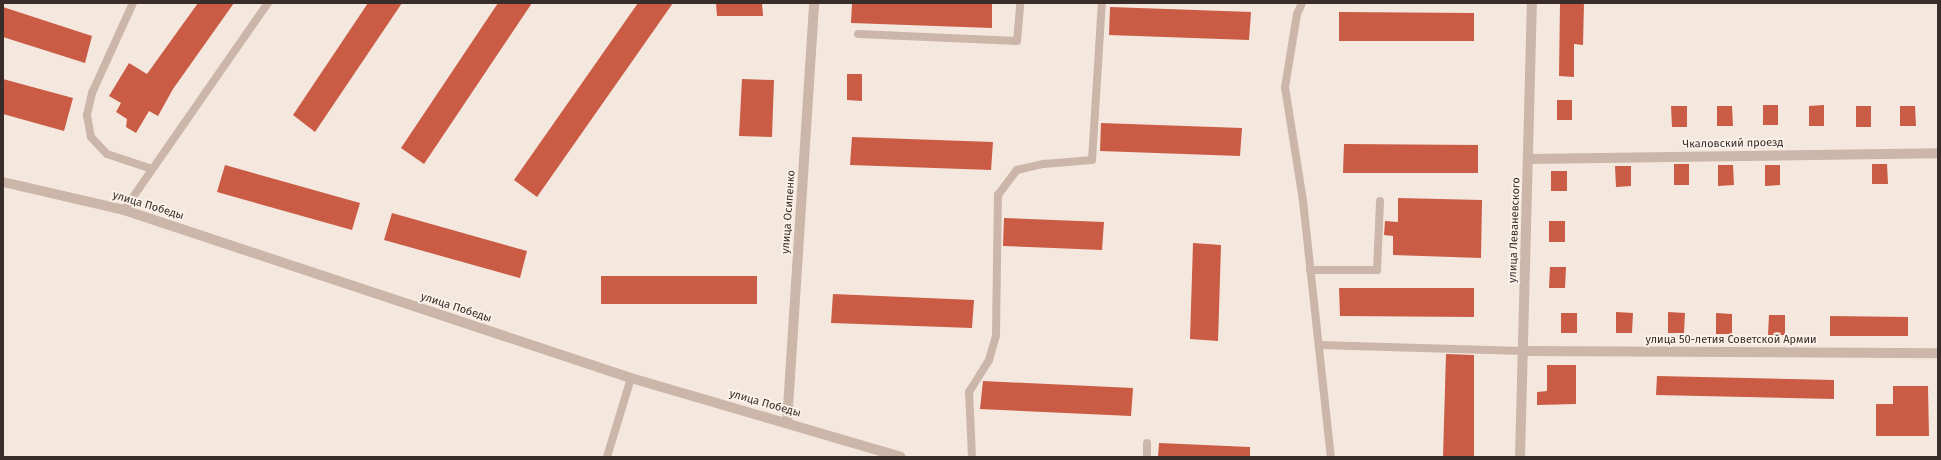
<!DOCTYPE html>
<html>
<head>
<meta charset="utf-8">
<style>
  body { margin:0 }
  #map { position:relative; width:1941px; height:460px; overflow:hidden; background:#f4e8de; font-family:"Fira Sans",sans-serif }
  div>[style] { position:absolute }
  .building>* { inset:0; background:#ca5b45 }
  .service>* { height:8px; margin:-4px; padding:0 4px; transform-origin:4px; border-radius:4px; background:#ccb6a9 }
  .minor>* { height:10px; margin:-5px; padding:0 5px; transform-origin:5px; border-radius:5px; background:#ccb6a9 }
  .tertiary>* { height:10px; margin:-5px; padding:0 5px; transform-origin:5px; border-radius:5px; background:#ccb6a9 }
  span { translate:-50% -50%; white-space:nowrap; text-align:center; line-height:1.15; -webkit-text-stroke:3.5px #fbf2eb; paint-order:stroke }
  .street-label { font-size:11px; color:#392d29 }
  .frame { position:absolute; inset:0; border:4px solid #392d29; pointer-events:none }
</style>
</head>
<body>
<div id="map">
  <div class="building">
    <i style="clip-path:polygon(198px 3px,234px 3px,173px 89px,158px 116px,149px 111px,136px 133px,126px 127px,127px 119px,116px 112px,121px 103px,109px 96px,129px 63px,147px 74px)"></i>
    <i style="clip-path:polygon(368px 3px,402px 3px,315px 132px,293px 115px)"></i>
    <i style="clip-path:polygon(498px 3px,532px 3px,424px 164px,401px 148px)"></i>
    <i style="clip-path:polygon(638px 3px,673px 3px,537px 197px,514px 180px)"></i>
    <i style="clip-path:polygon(716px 3px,762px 3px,763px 16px,717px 16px)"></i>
    <i style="clip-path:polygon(852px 3px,992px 3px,992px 28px,851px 23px)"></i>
    <i style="clip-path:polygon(1560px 3px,1584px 3px,1583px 45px,1574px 44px,1574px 77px,1559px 76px)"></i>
    <i style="clip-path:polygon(3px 7px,92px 36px,85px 63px,3px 37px)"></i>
    <i style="clip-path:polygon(1110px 7px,1251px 12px,1249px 40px,1109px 35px)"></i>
    <i style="clip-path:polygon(1339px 12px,1474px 13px,1474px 41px,1339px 41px)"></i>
    <i style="clip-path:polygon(847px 74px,862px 74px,862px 101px,847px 100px)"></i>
    <i style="clip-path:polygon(3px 79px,73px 98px,64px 131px,3px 114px)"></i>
    <i style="clip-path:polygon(742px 79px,774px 80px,772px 137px,739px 136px)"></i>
    <i style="clip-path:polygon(1557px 100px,1572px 100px,1572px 120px,1557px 120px)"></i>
    <i style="clip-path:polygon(1763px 105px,1778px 105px,1778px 125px,1763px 125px)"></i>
    <i style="clip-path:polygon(1824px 105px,1824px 126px,1809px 126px,1809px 106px)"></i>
    <i style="clip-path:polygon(1671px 106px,1687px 106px,1687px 127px,1672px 127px)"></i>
    <i style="clip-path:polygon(1717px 106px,1732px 106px,1733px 126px,1717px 126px)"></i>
    <i style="clip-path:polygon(1856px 106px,1871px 106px,1871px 127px,1856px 127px)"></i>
    <i style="clip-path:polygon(1900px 106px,1915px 106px,1916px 126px,1900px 126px)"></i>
    <i style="clip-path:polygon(1101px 123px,1242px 128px,1240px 156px,1100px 151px)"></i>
    <i style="clip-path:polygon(852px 137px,993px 142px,991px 170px,850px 165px)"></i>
    <i style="clip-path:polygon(1344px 144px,1478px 145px,1478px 173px,1343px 173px)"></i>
    <i style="clip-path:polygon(1674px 164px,1689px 164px,1689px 185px,1674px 185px)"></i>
    <i style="clip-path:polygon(1872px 164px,1887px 164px,1888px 184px,1872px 184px)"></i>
    <i style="clip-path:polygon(225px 165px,360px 203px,352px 230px,217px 192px)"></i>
    <i style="clip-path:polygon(1718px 165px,1733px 165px,1734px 185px,1718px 186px)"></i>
    <i style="clip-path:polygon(1765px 165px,1780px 165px,1780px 185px,1765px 186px)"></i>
    <i style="clip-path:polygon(1615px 166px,1631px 166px,1631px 186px,1616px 187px)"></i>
    <i style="clip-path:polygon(1551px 171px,1567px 171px,1567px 191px,1551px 191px)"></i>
    <i style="clip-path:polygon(1398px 198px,1482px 200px,1481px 258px,1393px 255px,1393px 236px,1384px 235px,1385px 221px,1398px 222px)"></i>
    <i style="clip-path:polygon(392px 213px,527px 251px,520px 278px,384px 240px)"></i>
    <i style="clip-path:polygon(1004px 218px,1104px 222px,1102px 250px,1003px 246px)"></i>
    <i style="clip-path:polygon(1549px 221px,1565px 221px,1565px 242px,1549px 242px)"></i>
    <i style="clip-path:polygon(1193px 243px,1221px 245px,1218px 341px,1190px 339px)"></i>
    <i style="clip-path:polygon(1550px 267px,1566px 267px,1565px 288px,1549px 288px)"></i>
    <i style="clip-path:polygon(601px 276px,757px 276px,757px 304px,601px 304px)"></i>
    <i style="clip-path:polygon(1339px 288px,1474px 288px,1474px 317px,1340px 316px)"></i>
    <i style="clip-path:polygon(833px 294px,974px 300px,972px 328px,831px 323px)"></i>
    <i style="clip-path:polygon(1616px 312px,1633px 313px,1632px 333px,1616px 333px)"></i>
    <i style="clip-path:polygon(1668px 312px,1685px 313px,1684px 333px,1668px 333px)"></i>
    <i style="clip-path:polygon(1561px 313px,1577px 313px,1577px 333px,1561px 333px)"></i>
    <i style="clip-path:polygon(1716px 313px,1732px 314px,1732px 334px,1716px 334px)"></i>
    <i style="clip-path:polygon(1769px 315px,1785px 315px,1785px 335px,1768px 335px)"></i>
    <i style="clip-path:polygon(1830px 316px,1908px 317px,1908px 336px,1830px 336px)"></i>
    <i style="clip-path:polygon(1446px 354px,1474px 355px,1474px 457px,1443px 457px)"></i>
    <i style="clip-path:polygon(1547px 365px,1576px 365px,1576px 404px,1537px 405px,1537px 392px,1547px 391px)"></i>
    <i style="clip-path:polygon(1657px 376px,1834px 380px,1834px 399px,1656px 395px)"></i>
    <i style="clip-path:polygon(983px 381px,1133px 388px,1131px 416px,980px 409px)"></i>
    <i style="clip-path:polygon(1893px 386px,1928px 386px,1929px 436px,1876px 436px,1876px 404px,1893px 404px)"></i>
    <i style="clip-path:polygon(1159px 443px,1250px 447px,1250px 457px,1158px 457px)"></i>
  </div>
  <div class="service">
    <i style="left:133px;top:3px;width:99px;rotate:114.5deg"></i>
    <i style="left:92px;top:93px;width:23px;rotate:103deg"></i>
    <i style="left:87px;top:115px;width:22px;rotate:80deg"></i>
    <i style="left:91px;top:137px;width:23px;rotate:47deg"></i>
    <i style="left:107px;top:154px;width:47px;rotate:18.4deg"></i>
    <i style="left:1302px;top:3px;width:12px;rotate:114deg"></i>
    <i style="left:1297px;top:14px;width:74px;rotate:99.3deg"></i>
    <i style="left:1285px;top:87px;width:115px;rotate:81deg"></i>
    <i style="left:1303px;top:201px;width:258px;rotate:83.8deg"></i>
    <i style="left:858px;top:34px;width:159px;rotate:2.5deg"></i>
    <i style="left:1017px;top:41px;width:38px;rotate:-85deg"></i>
    <i style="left:124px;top:210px;width:252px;rotate:-55.2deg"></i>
    <i style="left:1310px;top:270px;width:67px"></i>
    <i style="left:1377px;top:270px;width:69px;rotate:-87.5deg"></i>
    <i style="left:1319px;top:345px;width:204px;rotate:1.7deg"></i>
    <i style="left:1147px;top:443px;width:14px;rotate:90deg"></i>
    <i style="left:607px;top:457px;width:83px;rotate:-73.1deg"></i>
    <i style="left:972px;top:457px;width:65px;rotate:-92.6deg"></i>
    <i style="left:969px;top:392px;width:38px;rotate:-58deg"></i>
    <i style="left:989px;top:360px;width:26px;rotate:-74deg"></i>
    <i style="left:996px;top:335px;width:140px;rotate:-89.2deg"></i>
    <i style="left:998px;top:195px;width:31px;rotate:-53deg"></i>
    <i style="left:1017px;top:170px;width:28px;rotate:-13deg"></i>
    <i style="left:1044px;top:164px;width:48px;rotate:-4.8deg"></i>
    <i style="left:1092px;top:160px;width:157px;rotate:-86.4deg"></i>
  </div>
  <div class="minor">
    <i style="left:1529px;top:159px;width:409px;rotate:-0.8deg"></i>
    <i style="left:1523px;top:351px;width:415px;rotate:0.3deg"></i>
    <i style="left:787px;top:423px;width:421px;rotate:-86.3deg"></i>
  </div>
  <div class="tertiary">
    <i style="left:3px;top:182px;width:124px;rotate:13deg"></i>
    <i style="left:124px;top:210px;width:534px;rotate:18.33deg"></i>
    <i style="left:631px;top:378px;width:281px;rotate:16.3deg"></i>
    <i style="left:1520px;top:457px;width:454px;rotate:-88.5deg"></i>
  </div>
  <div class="street-label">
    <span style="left:1733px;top:144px;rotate:-1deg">Чкаловский проезд</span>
    <span style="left:148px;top:206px;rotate:17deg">улица Победы</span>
    <span style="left:789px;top:212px;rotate:-86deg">улица Осипенко</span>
    <span style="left:1515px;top:230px;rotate:-88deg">улица Леваневского</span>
    <span style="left:456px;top:308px;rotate:18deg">улица Победы</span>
    <span style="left:1731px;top:340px">улица 50-летия Советской Армии</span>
    <span style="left:765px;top:404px;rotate:16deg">улица Победы</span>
  </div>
  <div class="frame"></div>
</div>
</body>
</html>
